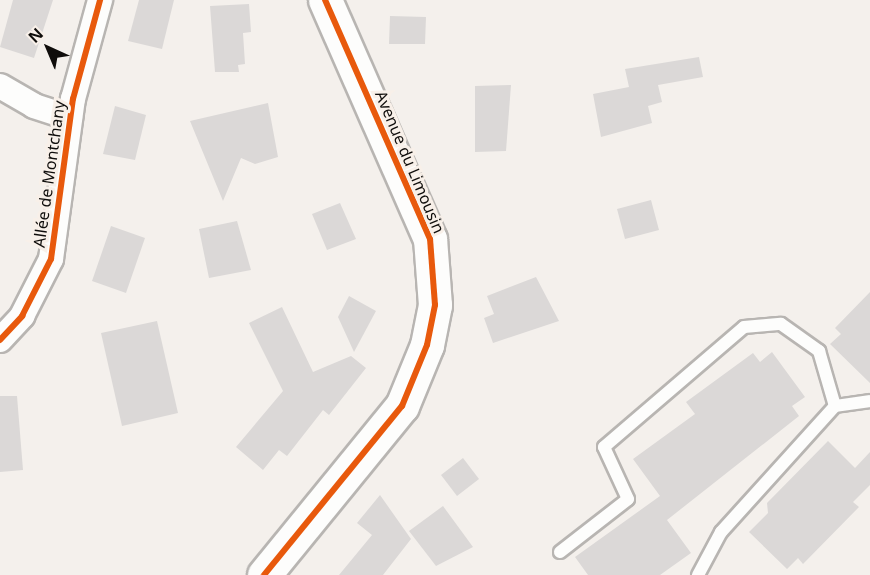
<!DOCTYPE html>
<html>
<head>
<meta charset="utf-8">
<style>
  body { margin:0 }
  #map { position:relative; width:870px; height:575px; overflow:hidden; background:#f4f0ec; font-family:"Noto Sans",sans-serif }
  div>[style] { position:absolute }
  .building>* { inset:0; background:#dbd8d7 }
  .roads { filter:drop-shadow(2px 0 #b8b5b2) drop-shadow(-2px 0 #b8b5b2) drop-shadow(0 2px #b8b5b2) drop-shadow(0 -2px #b8b5b2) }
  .service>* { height:12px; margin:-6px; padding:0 6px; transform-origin:6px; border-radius:6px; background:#fdfdfc }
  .minor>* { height:24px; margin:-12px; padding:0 12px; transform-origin:12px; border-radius:12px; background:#fdfdfc }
  .secondary>* { height:33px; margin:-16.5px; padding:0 16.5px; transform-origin:16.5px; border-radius:16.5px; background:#fdfdfc }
  .cycleway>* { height:6px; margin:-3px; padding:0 3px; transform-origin:3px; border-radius:3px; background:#e8590c }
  span { translate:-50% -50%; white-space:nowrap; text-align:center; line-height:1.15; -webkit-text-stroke:6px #f8f0e9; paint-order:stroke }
  .street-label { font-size:16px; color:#0f0d0b }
  .north { position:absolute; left:18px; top:18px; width:60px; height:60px; -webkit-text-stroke:4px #f8f0e9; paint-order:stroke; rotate:316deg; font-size:16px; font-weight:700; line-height:24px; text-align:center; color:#0f0d0b }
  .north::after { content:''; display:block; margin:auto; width:21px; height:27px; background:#0f0d0b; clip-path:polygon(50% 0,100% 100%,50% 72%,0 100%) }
</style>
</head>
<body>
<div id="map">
  <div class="building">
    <i style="clip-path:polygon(13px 0,53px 0,34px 58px,0 47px)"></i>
    <i style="clip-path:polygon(139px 0,174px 0,162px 49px,128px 41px)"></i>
    <i style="clip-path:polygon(249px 4px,251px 32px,243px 33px,245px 64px,238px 65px,239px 72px,215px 72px,210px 6px)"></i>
    <i style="clip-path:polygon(390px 16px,426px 17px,425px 44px,389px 44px)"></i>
    <i style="clip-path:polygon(699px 57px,703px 77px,658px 85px,662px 102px,648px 106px,652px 123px,601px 137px,593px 94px,629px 87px,625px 69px)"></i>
    <i style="clip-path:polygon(511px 85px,506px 151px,475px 152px,475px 86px)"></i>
    <i style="clip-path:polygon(268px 103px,278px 157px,255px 164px,241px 158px,223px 201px,190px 121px)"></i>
    <i style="clip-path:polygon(115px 106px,146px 115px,135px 160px,103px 154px)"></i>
    <i style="clip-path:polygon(651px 200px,659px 230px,625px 239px,617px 209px)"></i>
    <i style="clip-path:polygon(340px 203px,356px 239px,327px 250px,312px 214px)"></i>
    <i style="clip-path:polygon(237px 221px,251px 270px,209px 278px,199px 229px)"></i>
    <i style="clip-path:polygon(111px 226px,145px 238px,126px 293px,92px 281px)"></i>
    <i style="clip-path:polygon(536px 277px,559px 321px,493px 343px,484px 318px,494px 314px,487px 296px)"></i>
    <i style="clip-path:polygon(870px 292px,870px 383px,830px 344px,841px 334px,835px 328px)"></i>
    <i style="clip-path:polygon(349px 296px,376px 311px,354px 352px,338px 317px)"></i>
    <i style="clip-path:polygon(282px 307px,313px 372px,351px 356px,366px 368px,329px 415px,323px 410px,287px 456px,279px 450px,263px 470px,236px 447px,283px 391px,249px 323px)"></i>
    <i style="clip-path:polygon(157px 321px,178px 413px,122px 426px,101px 333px)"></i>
    <i style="clip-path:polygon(772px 352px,805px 397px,792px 406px,799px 416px,667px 520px,691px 553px,660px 575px,588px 575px,575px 557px,660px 496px,633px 459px,695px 414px,686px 402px,753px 353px,760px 362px)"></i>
    <i style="clip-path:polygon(0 396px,17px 396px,23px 470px,0 472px)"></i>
    <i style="clip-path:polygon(828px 441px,855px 468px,870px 452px,870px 485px,853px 502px,859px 507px,803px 564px,798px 558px,787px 569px,749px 532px,768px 513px,767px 503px)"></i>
    <i style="clip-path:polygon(463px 458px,479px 479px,457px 496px,441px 475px)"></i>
    <i style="clip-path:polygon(380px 495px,411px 539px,383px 575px,339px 575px,372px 535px,357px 523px)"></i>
    <i style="clip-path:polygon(443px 506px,473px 547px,436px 566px,409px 531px)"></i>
  </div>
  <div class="roads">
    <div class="service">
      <i style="left:835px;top:406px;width:35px;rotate:-8deg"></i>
      <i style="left:560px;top:552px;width:86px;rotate:-37.9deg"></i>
      <i style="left:628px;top:499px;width:57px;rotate:-114.8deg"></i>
      <i style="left:604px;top:447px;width:184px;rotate:-40.6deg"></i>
      <i style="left:744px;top:327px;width:37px;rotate:-5deg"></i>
      <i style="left:781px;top:324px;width:47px;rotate:35.4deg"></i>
      <i style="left:819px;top:351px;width:57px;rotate:73.8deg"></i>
      <i style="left:835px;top:406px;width:170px;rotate:132.1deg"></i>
      <i style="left:721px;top:532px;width:49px;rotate:118.1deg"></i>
    </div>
    <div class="minor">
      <i style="left:0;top:86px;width:39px;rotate:30deg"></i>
      <i style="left:34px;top:106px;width:38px;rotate:18deg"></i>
      <i style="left:0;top:340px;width:33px;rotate:-47deg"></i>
      <i style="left:22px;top:316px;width:64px;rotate:-63deg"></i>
      <i style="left:51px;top:259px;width:162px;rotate:-82.2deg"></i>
      <i style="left:73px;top:99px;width:103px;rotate:-74.7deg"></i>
    </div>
    <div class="secondary">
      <i style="left:264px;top:575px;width:218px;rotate:-50.8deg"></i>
      <i style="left:402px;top:406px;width:66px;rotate:-67.7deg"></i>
      <i style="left:427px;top:345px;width:41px;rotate:-78.7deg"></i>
      <i style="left:435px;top:305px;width:66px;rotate:-94.3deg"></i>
      <i style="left:430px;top:239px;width:261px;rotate:-113.7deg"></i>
    </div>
  </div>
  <div class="cycleway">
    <i style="left:0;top:340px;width:33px;rotate:-47deg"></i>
    <i style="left:22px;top:316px;width:64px;rotate:-63deg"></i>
    <i style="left:51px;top:259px;width:162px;rotate:-82.2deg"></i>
    <i style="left:73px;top:99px;width:103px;rotate:-74.7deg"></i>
    <i style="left:264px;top:575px;width:218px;rotate:-50.8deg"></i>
    <i style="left:402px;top:406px;width:66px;rotate:-67.7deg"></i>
    <i style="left:427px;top:345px;width:41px;rotate:-78.7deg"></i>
    <i style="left:435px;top:305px;width:66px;rotate:-94.3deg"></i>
    <i style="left:430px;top:239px;width:261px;rotate:-113.7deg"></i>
  </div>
  <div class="street-label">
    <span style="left:410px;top:162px;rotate:67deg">Avenue du Limousin</span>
    <span style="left:49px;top:174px;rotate:-82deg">Allée de Montchany</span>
  </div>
  <div class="north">N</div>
</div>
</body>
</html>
